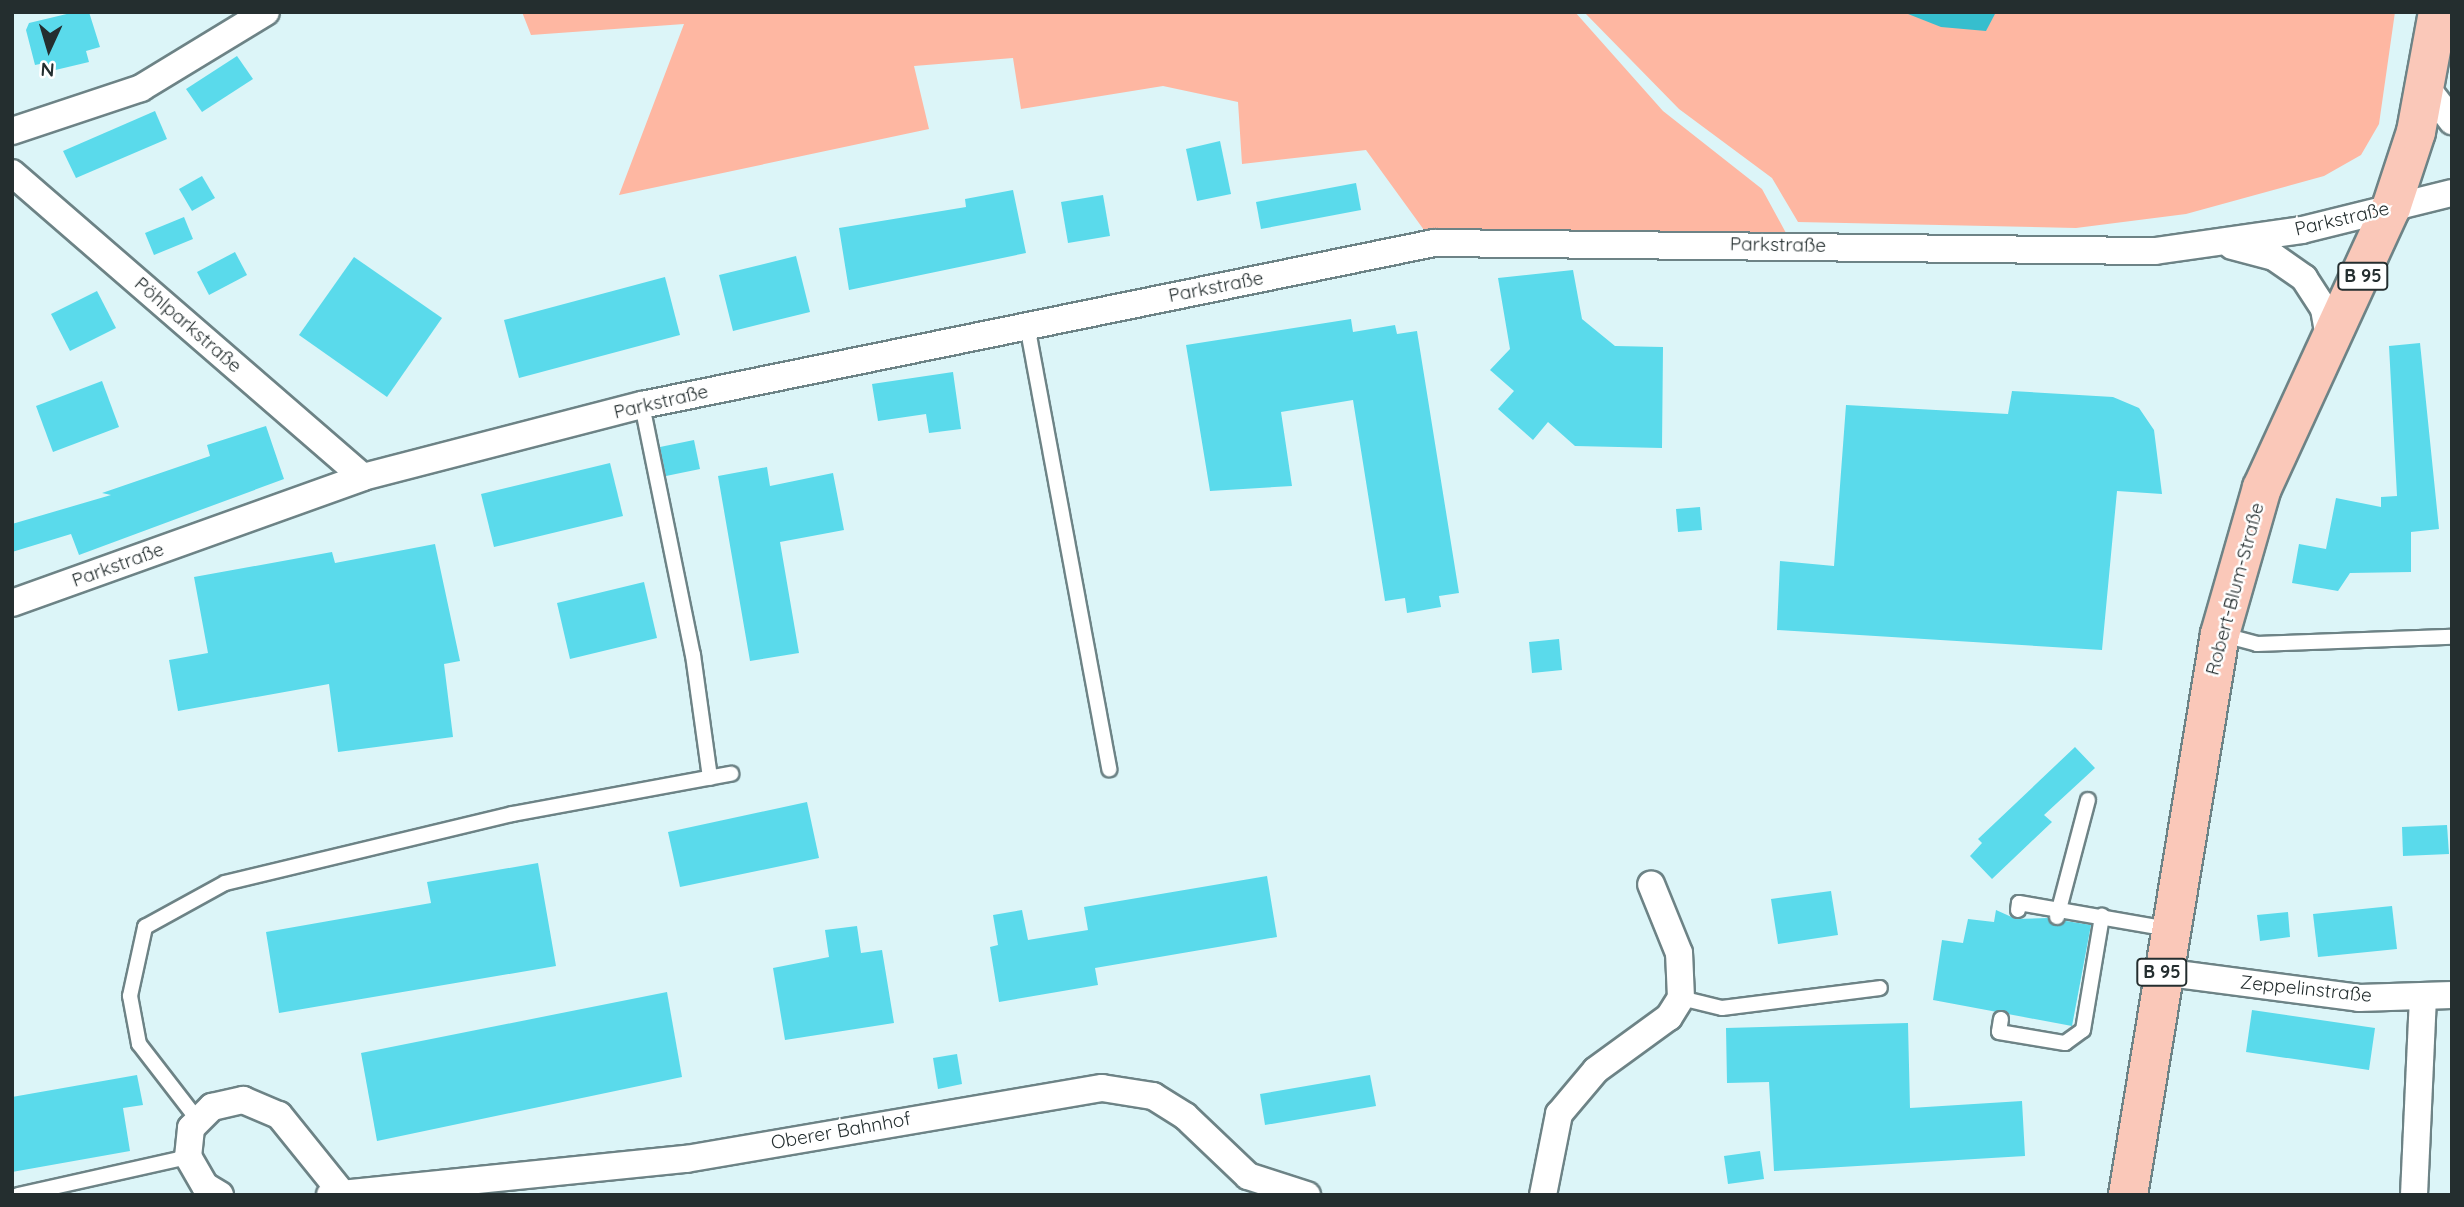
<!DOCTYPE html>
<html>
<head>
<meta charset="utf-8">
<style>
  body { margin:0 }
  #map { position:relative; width:2464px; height:1207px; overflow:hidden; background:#dcf5f8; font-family:Quicksand,sans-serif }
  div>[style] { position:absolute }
  .green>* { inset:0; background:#feb7a2 }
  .water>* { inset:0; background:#36bece }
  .building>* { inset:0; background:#5adaeb }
  .roads { filter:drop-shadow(2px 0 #6d8386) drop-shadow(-2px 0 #6d8386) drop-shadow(0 2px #6d8386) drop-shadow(0 -2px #6d8386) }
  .lane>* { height:14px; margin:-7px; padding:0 7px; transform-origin:7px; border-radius:7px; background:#fff }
  .street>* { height:26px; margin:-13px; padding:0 13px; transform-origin:13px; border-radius:13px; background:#fff }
  .primary>* { height:38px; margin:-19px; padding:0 19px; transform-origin:19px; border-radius:19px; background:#fac8b9 }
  span { translate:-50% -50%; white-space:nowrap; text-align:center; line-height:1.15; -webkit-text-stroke:5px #fff; paint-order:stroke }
  .shield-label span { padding:2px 5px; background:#fff; border:2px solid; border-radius:5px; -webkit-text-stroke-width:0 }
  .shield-label { font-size:18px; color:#242e2f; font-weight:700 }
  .street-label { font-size:19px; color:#242e2f }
  .frame { position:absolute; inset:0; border:14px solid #242e2f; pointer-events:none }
  .north { position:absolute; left:14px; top:14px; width:70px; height:70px; -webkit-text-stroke:5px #fff; paint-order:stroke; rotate:184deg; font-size:19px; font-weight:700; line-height:28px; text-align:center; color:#242e2f }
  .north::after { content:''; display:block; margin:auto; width:24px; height:32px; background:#242e2f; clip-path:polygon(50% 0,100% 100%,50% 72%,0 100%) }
</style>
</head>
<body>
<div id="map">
  <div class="green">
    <i style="clip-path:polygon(522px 12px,1575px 12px,1663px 111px,1762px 189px,1786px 233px,1424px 230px,1366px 150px,1242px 164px,1238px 102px,1163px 86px,1021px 109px,1013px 58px,914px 66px,929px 129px,619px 195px,684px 24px,531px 35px)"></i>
    <i style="clip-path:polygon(1584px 12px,2395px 12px,2379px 124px,2361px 155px,2324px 176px,2186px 214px,2076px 228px,1798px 222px,1772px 178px,1679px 109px)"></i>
  </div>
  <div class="water">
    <i style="clip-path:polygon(1903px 12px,1996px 12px,1986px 31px,1941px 27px)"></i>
  </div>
  <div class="building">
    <i style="clip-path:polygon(75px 12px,89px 12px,100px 47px,86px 51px,89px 62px,47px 72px,45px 63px,35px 65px,26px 30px,29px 23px)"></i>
    <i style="clip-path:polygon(237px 56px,253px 79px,202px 112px,186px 89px)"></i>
    <i style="clip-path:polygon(155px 111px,167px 139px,76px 178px,63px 151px)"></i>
    <i style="clip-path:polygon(1220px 141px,1231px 194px,1197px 201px,1186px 149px)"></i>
    <i style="clip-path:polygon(202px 176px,215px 198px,192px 211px,179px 189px)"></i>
    <i style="clip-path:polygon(1356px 183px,1361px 210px,1261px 229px,1256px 202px)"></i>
    <i style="clip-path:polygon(1013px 190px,1026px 253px,849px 290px,839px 228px,966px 207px,965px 199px)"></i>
    <i style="clip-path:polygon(1103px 195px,1110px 236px,1068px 243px,1061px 202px)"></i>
    <i style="clip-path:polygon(184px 217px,193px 239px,154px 255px,145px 233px)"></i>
    <i style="clip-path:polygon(235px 252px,247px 275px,209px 295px,197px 272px)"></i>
    <i style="clip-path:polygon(796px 256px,810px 312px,733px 331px,719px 275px)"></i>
    <i style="clip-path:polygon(354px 257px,442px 318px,387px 397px,299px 335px)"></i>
    <i style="clip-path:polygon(1573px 270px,1582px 319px,1615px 346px,1663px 347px,1662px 448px,1575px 446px,1548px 422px,1533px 440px,1498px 409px,1514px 391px,1490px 370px,1510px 349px,1498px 278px)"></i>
    <i style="clip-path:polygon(665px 277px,680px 335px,519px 378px,504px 320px)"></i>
    <i style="clip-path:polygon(97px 291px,116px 328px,70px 351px,51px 314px)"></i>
    <i style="clip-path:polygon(1351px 319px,1353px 332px,1395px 325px,1397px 334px,1417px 331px,1459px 593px,1439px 596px,1441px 607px,1407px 613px,1405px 598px,1385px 601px,1353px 400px,1281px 412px,1292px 486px,1210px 491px,1186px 345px)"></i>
    <i style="clip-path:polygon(2420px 343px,2439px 529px,2411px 532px,2411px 572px,2350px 573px,2338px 591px,2292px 583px,2299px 544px,2326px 549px,2336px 498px,2381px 507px,2381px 497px,2397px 496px,2389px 346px)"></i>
    <i style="clip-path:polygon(953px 372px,961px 429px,929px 433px,926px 414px,878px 421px,872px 384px)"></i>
    <i style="clip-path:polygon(102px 381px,119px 427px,53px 452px,36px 406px)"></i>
    <i style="clip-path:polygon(2012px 391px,2113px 397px,2139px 408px,2154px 430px,2162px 494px,2117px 491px,2102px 650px,1777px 630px,1780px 561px,1834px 566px,1846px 405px,2008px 414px)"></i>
    <i style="clip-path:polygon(266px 426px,284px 479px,79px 555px,71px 534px,12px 552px,12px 524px,111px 495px,102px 493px,210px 456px,207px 445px)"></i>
    <i style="clip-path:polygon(694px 440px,700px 469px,666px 476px,660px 447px)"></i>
    <i style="clip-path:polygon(610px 463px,623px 516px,494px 547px,481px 494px)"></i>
    <i style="clip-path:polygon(767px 467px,770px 486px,833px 473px,844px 530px,780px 542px,799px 653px,750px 661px,718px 476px)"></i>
    <i style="clip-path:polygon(1700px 507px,1702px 530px,1678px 532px,1676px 509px)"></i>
    <i style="clip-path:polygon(435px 544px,460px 661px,444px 664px,453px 737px,338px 752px,329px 684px,178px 711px,169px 660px,208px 653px,194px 577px,332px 552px,335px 563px)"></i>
    <i style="clip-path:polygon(644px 582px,657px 638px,570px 659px,557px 603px)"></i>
    <i style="clip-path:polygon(1559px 639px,1562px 670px,1532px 673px,1529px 642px)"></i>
    <i style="clip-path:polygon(2075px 747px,2095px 768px,2044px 815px,2052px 822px,1992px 879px,1970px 856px,1982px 843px,1978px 839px)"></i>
    <i style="clip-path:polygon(807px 802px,819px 858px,680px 887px,668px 832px)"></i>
    <i style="clip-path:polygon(2447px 825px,2449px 854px,2403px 856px,2402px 827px)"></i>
    <i style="clip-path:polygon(538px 863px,556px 966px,279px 1013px,266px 932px,431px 903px,427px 882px)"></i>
    <i style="clip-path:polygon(1267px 876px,1277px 937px,1095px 968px,1098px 985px,999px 1002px,990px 947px,998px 945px,993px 915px,1022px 910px,1028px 940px,1088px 930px,1084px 907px)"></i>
    <i style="clip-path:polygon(1831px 891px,1838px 935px,1778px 944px,1771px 899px)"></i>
    <i style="clip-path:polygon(2392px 906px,2397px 949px,2318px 957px,2313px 914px)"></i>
    <i style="clip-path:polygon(1996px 910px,2016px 919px,2048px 918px,2055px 926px,2066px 921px,2091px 925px,2072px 1026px,1933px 1000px,1942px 940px,1963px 943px,1968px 919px,1994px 922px)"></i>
    <i style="clip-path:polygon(2288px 912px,2290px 937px,2260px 941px,2257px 915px)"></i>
    <i style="clip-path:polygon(857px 926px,861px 953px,882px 950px,894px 1023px,785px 1040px,773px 968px,829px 957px,825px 930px)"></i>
    <i style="clip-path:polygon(667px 992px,682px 1077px,377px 1141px,361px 1053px)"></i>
    <i style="clip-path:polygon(2252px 1010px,2375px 1028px,2369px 1070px,2246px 1052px)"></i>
    <i style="clip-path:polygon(1908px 1023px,1910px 1108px,2022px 1101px,2025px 1156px,1774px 1171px,1769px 1082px,1727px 1083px,1726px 1028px)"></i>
    <i style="clip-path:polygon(957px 1054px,962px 1084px,938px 1089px,933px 1058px)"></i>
    <i style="clip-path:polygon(137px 1075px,143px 1105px,123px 1108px,130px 1151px,12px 1172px,12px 1097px)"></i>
    <i style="clip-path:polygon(1370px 1075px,1376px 1106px,1265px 1125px,1260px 1094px)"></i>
    <i style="clip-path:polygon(1760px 1151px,1764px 1179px,1728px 1184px,1724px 1156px)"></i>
  </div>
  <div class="roads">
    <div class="lane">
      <i style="left:1027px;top:325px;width:452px;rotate:79.5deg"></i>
      <i style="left:642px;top:405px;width:255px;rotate:78.5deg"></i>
      <i style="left:693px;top:655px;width:124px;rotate:82.1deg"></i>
      <i style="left:2220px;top:634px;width:38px;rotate:15deg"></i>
      <i style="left:2257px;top:644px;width:195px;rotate:-2.1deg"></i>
      <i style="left:2018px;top:910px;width:7px;rotate:-82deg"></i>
      <i style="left:2019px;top:903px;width:151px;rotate:9.9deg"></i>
      <i style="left:2057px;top:917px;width:121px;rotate:-75.2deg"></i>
      <i style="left:1681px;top:998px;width:42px;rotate:13.7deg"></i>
      <i style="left:1722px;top:1008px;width:159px;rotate:-7.2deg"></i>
      <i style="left:2001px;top:1019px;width:13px;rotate:99deg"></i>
      <i style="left:1999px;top:1032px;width:67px;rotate:9.5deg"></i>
      <i style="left:2065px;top:1043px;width:22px;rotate:-36deg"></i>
      <i style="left:2083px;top:1030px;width:116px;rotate:-80.5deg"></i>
      <i style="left:197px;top:1119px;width:95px;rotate:-127.7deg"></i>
      <i style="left:139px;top:1044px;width:49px;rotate:-100.6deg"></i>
      <i style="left:130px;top:996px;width:71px;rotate:-77.7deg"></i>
      <i style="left:145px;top:927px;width:91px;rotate:-28.8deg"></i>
      <i style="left:225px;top:883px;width:295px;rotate:-13.5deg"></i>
      <i style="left:512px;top:814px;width:223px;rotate:-10.4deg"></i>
      <i style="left:18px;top:1195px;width:174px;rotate:-12.6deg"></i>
    </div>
    <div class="street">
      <i style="left:2426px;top:87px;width:43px;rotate:52.6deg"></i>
      <i style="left:12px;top:131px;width:136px;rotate:-18.4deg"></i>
      <i style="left:141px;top:88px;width:146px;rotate:-31.3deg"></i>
      <i style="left:12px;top:173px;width:464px;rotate:40.9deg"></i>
      <i style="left:2232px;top:246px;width:43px;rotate:14.7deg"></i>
      <i style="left:2274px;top:257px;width:37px;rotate:35deg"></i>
      <i style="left:2304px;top:278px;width:37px;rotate:57deg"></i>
      <i style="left:2324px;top:309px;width:34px;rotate:80deg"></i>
      <i style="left:12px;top:603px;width:373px;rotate:-19.7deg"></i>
      <i style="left:363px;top:477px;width:288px;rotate:-14.5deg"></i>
      <i style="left:642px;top:405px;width:808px;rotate:-11.56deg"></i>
      <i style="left:1434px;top:243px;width:721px;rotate:0.64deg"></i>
      <i style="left:2155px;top:251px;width:148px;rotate:-8.1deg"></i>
      <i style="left:2302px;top:230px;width:154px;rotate:-13.9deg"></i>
      <i style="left:2162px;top:972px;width:199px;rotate:7.5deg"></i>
      <i style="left:2359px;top:998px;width:93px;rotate:-1.8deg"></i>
      <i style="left:220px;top:1195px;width:17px;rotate:-149deg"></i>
      <i style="left:205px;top:1186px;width:34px;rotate:-120deg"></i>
      <i style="left:188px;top:1157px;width:29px;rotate:-84deg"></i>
      <i style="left:191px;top:1128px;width:30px;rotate:-45deg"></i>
      <i style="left:212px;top:1107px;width:32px;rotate:-13deg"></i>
      <i style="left:243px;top:1100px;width:39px;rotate:23deg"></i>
      <i style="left:279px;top:1115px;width:100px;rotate:51.1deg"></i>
      <i style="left:330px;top:1195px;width:358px;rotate:-5.8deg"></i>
      <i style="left:686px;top:1159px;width:422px;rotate:-9.7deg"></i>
      <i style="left:1102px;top:1088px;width:52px;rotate:8.9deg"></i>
      <i style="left:1153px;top:1096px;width:38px;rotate:32deg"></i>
      <i style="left:1185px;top:1116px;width:87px;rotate:43.6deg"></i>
      <i style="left:1248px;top:1176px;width:62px;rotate:17.9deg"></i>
      <i style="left:1543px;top:1195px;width:83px;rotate:-78.8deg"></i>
      <i style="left:1559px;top:1114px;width:57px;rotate:-49.9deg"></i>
      <i style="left:1596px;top:1070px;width:90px;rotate:-36deg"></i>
      <i style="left:1669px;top:1017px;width:22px;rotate:-58deg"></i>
      <i style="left:1681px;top:998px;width:45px;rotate:-92.5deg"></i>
      <i style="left:1679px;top:953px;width:74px;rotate:-112.1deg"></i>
      <i style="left:2414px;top:1195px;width:199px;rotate:-87.4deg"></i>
    </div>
    <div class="primary">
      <i style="left:2128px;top:1195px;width:568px;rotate:-80.69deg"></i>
      <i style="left:2220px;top:634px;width:152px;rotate:-74deg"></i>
      <i style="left:2262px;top:488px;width:308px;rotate:-65.3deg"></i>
      <i style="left:2391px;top:208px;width:80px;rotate:-71.8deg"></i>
      <i style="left:2416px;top:132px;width:122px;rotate:-79.6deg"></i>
    </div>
  </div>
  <div class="shield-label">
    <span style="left:2363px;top:276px">B 95</span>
    <span style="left:2162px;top:972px">B 95</span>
  </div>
  <div class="street-label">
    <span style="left:2342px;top:219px;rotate:-13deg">Parkstraße</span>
    <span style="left:1778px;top:245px;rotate:1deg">Parkstraße</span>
    <span style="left:1216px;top:287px;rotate:-11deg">Parkstraße</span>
    <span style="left:188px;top:325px;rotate:41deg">Pöhlparkstraße</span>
    <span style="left:661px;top:402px;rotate:-13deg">Parkstraße</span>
    <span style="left:118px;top:565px;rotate:-20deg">Parkstraße</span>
    <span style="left:2235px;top:589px;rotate:-75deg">Robert-Blum-Straße</span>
    <span style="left:2306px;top:989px;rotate:6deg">Zeppelinstraße</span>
    <span style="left:841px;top:1131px;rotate:-10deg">Oberer Bahnhof</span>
  </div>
  <div class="frame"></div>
  <div class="north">N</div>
</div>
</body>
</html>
